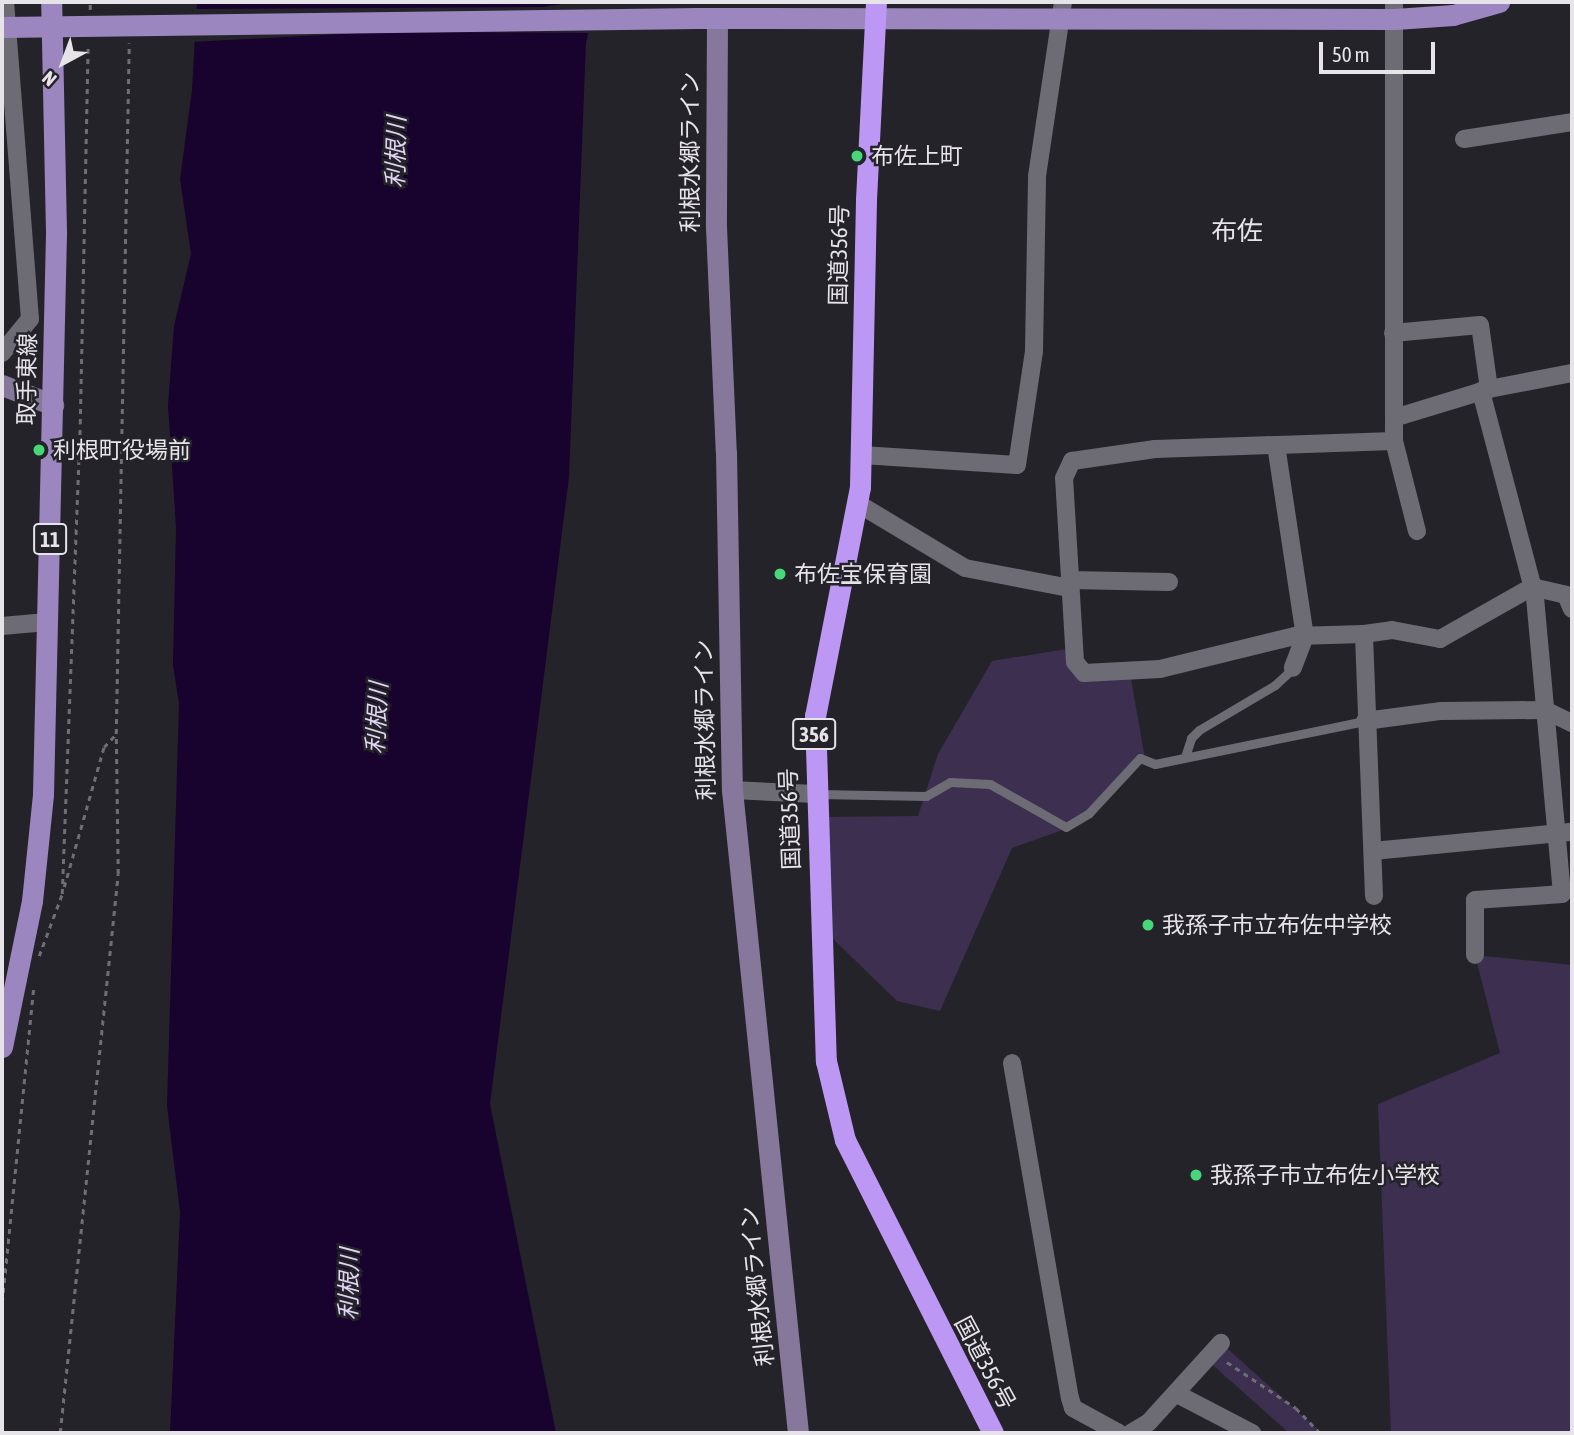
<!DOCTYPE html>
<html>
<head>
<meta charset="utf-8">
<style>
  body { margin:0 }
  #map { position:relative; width:1574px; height:1435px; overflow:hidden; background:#25232a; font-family:"Asap Condensed","Noto Sans JP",sans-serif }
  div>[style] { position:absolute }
  .green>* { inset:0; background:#3c2f50 }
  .water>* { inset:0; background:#18022e }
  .pier>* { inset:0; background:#25232a }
  .path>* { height:2.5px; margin-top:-1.25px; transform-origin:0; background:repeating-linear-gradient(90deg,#706e74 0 5px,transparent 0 10px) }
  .lane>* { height:9px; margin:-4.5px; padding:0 4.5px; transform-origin:4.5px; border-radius:4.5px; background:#6d6b73 }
  .street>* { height:18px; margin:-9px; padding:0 9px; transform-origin:9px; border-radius:9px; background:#6d6b73 }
  .secondary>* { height:21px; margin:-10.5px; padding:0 10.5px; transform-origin:10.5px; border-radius:10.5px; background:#85789a }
  .primary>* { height:21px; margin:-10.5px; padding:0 10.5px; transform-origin:10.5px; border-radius:10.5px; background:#9c86c0 }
  .highway>* { height:21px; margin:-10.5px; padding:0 10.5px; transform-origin:10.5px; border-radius:10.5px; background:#bc98f4 }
  .dots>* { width:19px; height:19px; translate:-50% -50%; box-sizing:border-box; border:4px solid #25232a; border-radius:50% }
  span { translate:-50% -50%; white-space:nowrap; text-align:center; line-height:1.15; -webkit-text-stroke:5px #25232a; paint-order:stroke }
  .shield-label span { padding:2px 5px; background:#25232a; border:2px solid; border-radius:5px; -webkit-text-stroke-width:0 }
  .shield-label { font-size:21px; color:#e6e4e9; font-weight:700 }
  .street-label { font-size:23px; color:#e6e4e9 }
  .poi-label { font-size:23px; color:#e6e4e9 }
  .left { translate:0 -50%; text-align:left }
  .water-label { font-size:24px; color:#dfd4f4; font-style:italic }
  .quarter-label { font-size:26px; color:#e6e4e9 }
  .frame { position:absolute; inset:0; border:4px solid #e6e4e9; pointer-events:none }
  .north { position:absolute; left:28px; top:28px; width:70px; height:70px; -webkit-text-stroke:5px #25232a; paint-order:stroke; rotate:221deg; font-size:19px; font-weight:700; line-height:28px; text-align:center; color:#e6e4e9 }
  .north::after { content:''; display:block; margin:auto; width:24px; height:32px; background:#e6e4e9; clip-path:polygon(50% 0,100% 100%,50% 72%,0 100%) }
  .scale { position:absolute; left:1319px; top:42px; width:116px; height:32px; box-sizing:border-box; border:4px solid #e6e4e9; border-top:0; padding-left:9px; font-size:21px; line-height:24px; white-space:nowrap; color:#e6e4e9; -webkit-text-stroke:5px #25232a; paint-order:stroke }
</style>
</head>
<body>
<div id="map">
  <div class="green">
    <i style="clip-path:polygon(1079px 647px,1089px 673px,1130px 673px,1145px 759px,1071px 827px,1012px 848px,940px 1011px,897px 1001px,830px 936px,825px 817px,918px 816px,938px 754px,992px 661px)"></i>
    <i style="clip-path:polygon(1475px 955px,1572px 965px,1572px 1433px,1391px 1433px,1378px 1104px,1500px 1053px)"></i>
    <i style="clip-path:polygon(1221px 1343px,1322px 1433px,1289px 1433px,1207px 1360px)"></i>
  </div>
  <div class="water">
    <i style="clip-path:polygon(197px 2px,596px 2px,586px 43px,569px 477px,490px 1104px,556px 1433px,170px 1433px,180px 1212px,167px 1106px,179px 704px,173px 665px,176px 527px,168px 405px,174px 326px,191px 254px,180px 179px,192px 90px)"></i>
  </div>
  <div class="pier">
    <i style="clip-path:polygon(576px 2px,600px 2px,592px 33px,378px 32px,191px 42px,193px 9px,542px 7px)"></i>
  </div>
  <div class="path">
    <i style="left:90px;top:10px;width:8px;rotate:-90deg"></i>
    <i style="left:31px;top:345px;width:32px;rotate:86deg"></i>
    <i style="left:64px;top:887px;width:146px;rotate:-74.1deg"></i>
    <i style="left:104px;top:747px;width:18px;rotate:-47deg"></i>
    <i style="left:62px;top:894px;width:470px;rotate:-87.8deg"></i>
    <i style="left:80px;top:424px;width:380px;rotate:-88.8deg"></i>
    <i style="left:39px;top:956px;width:66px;rotate:-69.6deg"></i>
    <i style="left:2px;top:1303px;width:315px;rotate:-84.3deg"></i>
    <i style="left:1227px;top:1362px;width:83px;rotate:33.7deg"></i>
    <i style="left:1296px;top:1408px;width:35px;rotate:46deg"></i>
    <i style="left:60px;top:1433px;width:562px;rotate:-84.08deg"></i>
    <i style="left:118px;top:874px;width:140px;rotate:-90.8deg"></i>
    <i style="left:116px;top:734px;width:691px;rotate:-88.92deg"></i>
  </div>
  <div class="lane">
    <i style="left:1185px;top:757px;width:20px;rotate:-72deg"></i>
    <i style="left:1191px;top:738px;width:11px;rotate:-45deg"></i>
    <i style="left:1199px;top:730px;width:88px;rotate:-30.6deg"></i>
    <i style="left:1275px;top:685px;width:25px;rotate:-43deg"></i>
    <i style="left:818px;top:794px;width:108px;rotate:1.1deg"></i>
    <i style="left:926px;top:796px;width:28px;rotate:-30deg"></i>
    <i style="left:950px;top:782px;width:40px;rotate:2.9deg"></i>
    <i style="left:990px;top:784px;width:87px;rotate:29.5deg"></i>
    <i style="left:1066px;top:827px;width:27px;rotate:-31deg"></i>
    <i style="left:1089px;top:813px;width:75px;rotate:-47.2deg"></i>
    <i style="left:1140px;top:758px;width:16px;rotate:22deg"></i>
    <i style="left:1155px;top:764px;width:214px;rotate:-11.6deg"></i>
  </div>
  <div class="street">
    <i style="left:1394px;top:2px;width:439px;rotate:90deg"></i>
    <i style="left:1394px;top:441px;width:93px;rotate:75.7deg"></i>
    <i style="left:1464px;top:139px;width:109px;rotate:-8.9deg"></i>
    <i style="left:1393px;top:333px;width:87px;rotate:-5.3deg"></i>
    <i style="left:1480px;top:325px;width:65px;rotate:82deg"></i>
    <i style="left:2px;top:353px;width:44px;rotate:-50.5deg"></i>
    <i style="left:30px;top:319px;width:318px;rotate:-94.5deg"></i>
    <i style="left:1394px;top:418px;width:99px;rotate:-17deg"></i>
    <i style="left:1489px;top:389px;width:85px;rotate:-10.9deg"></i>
    <i style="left:1276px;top:445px;width:193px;rotate:81.4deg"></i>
    <i style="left:1305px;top:636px;width:34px;rotate:111deg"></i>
    <i style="left:862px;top:455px;width:155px;rotate:3.7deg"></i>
    <i style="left:1017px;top:465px;width:115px;rotate:-81.5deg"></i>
    <i style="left:1034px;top:351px;width:175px;rotate:-89deg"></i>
    <i style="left:1037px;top:176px;width:176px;rotate:-81.5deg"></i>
    <i style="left:857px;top:503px;width:126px;rotate:31deg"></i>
    <i style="left:965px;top:568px;width:107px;rotate:10.8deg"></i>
    <i style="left:1070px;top:580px;width:99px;rotate:1.2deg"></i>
    <i style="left:2px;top:626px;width:45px;rotate:-5.1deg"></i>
    <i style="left:1364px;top:634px;width:28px;rotate:-8deg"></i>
    <i style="left:1392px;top:630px;width:49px;rotate:10.6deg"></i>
    <i style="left:1440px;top:639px;width:106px;rotate:-29.5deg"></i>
    <i style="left:1532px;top:587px;width:35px;rotate:13deg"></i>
    <i style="left:1566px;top:595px;width:15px;rotate:67deg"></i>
    <i style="left:1365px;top:721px;width:77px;rotate:-7.5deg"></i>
    <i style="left:1441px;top:711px;width:104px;rotate:-0.6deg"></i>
    <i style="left:1545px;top:710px;width:30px;rotate:26deg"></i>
    <i style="left:732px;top:790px;width:83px;rotate:2.8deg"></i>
    <i style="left:1373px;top:851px;width:200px;rotate:-5.5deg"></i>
    <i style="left:1374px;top:896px;width:262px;rotate:-92.2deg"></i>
    <i style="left:1364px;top:634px;width:69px;rotate:178.3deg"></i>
    <i style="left:1295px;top:636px;width:139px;rotate:166.3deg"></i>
    <i style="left:1160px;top:669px;width:76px;rotate:177deg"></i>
    <i style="left:1084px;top:673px;width:14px;rotate:-129deg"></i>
    <i style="left:1075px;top:662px;width:184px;rotate:-93.4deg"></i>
    <i style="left:1064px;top:478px;width:19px;rotate:-65deg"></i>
    <i style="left:1072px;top:461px;width:84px;rotate:-8.2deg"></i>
    <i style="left:1155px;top:449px;width:239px;rotate:-1.9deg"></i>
    <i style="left:1475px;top:955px;width:55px;rotate:-90deg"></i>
    <i style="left:1475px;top:900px;width:87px;rotate:-3.9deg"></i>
    <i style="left:1562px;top:894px;width:299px;rotate:-95.2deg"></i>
    <i style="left:1535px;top:596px;width:212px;rotate:-104.8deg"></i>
    <i style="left:1012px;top:1063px;width:340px;rotate:80.2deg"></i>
    <i style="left:1070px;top:1398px;width:10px;rotate:73deg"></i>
    <i style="left:1073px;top:1408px;width:52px;rotate:28.5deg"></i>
    <i style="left:1177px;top:1394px;width:85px;rotate:27.5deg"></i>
    <i style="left:1131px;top:1433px;width:21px;rotate:-31deg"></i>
    <i style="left:1149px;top:1422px;width:107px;rotate:-47.7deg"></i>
  </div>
  <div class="secondary">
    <i style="left:717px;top:19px;width:208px;rotate:90.3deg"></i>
    <i style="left:716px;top:227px;width:225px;rotate:87.5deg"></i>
    <i style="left:726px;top:452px;width:338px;rotate:89deg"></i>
    <i style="left:732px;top:790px;width:646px;rotate:84.14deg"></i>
    <i style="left:2px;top:385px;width:55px;rotate:21.4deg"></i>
  </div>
  <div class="primary">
    <i style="left:2px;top:27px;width:696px;rotate:-0.74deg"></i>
    <i style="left:698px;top:18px;width:697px;rotate:0.08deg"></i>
    <i style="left:1395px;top:19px;width:58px;rotate:-3.9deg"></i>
    <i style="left:1453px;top:15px;width:48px;rotate:-15.8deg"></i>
    <i style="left:2px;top:1047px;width:149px;rotate:-78.4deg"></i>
    <i style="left:32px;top:901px;width:108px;rotate:-84.1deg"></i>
    <i style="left:43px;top:794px;width:562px;rotate:-88.67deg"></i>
    <i style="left:56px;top:232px;width:230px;rotate:-91.2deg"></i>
  </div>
  <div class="highway">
    <i style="left:876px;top:2px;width:198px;rotate:92.9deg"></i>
    <i style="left:866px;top:200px;width:287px;rotate:91.2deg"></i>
    <i style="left:860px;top:487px;width:233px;rotate:101.1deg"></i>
    <i style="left:815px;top:716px;width:345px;rotate:88.2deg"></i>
    <i style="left:826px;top:1061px;width:81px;rotate:76.5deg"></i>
    <i style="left:845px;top:1140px;width:328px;rotate:63.2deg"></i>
  </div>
  <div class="dots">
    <i style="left:857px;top:156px;background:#46d779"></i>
    <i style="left:39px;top:450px;background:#46d779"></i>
    <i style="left:780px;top:574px;background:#46d779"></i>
    <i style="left:1148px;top:925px;background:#46d779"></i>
    <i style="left:1196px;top:1175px;background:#46d779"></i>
  </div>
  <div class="shield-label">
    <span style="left:50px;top:539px">11</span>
    <span style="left:814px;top:734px">356</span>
  </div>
  <div class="street-label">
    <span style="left:690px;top:152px;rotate:-90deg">利根水郷ライン</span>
    <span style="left:839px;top:255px;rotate:-89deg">国道356号</span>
    <span style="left:27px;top:379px;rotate:-89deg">取手東線</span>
    <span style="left:705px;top:720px;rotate:-91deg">利根水郷ライン</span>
    <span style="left:790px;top:819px;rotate:-92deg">国道356号</span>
    <span style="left:757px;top:1286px;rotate:-96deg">利根水郷ライン</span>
    <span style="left:985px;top:1363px;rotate:62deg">国道356号</span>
  </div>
  <div class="poi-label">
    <span class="left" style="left:871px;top:156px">布佐上町</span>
    <span class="left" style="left:53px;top:450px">利根町役場前</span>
    <span class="left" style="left:794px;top:574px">布佐宝保育園</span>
    <span class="left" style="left:1162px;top:925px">我孫子市立布佐中学校</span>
    <span class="left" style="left:1210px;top:1175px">我孫子市立布佐小学校</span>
  </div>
  <div class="water-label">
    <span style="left:396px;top:152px;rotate:-89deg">利根川</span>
    <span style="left:377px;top:718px;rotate:-87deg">利根川</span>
    <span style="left:349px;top:1284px;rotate:-89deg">利根川</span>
  </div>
  <div class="quarter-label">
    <span style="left:1237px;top:232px">布佐</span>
  </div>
  <div class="frame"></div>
  <div class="north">N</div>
  <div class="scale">50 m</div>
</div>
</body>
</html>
